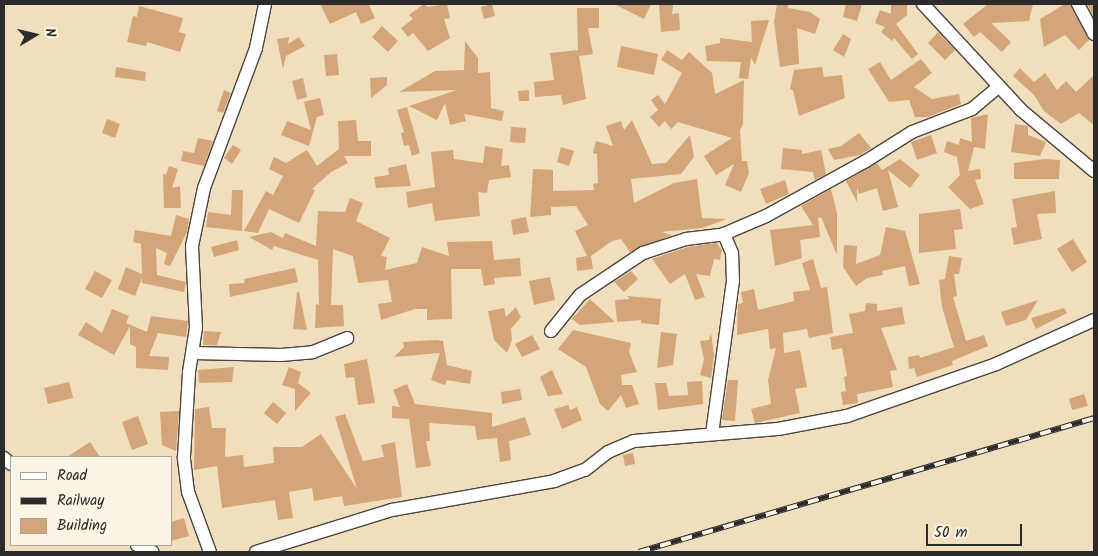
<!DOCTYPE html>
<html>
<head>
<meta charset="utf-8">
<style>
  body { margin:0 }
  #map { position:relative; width:1098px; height:556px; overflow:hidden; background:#f1debd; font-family:Kalam,sans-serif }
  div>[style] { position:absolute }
  .building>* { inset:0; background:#d3a578 }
  .roads { filter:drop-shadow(1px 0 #494641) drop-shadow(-1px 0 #494641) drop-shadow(0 1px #494641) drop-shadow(0 -1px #494641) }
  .minor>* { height:12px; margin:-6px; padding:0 6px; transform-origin:6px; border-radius:6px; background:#fff }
  .rail>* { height:5.5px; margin-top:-2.75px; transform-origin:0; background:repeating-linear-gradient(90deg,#fcf5e5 0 11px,#2b2b2b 0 22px); box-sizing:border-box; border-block:1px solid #2b2b2b }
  span { translate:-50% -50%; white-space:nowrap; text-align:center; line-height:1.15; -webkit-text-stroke:4.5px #fcf5e5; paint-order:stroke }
  .frame { position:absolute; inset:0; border:5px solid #2b2b2b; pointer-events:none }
  .legend { position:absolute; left:10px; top:456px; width:162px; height:90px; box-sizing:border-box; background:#fcf5e5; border:1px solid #a8a49b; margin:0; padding:6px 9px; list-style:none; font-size:15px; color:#2b2b2b }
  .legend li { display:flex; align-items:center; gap:10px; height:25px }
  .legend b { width:25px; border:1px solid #a8a49b }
  .north { position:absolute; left:10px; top:10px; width:50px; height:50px; -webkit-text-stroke:4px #fcf5e5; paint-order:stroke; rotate:81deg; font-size:14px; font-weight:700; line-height:20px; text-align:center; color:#2b2b2b }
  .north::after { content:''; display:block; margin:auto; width:18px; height:22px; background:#2b2b2b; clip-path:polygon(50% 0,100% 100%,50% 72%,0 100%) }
  .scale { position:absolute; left:926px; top:524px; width:96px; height:22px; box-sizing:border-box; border:2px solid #2b2b2b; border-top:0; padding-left:6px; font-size:15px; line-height:18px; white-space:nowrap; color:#2b2b2b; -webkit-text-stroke:4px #fcf5e5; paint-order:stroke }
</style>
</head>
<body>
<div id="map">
  <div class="building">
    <i style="clip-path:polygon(320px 4px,372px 4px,369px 5px,375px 18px,361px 24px,356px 12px,330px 24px)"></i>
    <i style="clip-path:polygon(424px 4px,428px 7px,447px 4px,450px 18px,444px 19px,450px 38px,428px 51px,413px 33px,408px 37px,401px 28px,413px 19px,409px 15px)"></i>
    <i style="clip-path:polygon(492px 4px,495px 16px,484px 19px,481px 7px)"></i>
    <i style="clip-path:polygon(614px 4px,651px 4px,644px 19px)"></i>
    <i style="clip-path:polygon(659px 4px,673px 4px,672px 14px,679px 13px,680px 30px,661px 32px)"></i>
    <i style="clip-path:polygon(777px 4px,788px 4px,788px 8px,810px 12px,820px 19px,815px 34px,797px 28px,799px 64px,780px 67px,774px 22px)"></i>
    <i style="clip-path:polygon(846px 4px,862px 4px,857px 21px,843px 17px)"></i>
    <i style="clip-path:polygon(988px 4px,1033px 4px,1029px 21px,991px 23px,1011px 42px,1002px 52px,980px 32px,974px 37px,963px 24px)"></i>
    <i style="clip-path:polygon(1065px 4px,1070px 4px,1089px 40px,1079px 50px,1065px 35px,1044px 47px,1040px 19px)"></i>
    <i style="clip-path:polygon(1087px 4px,1094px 4px,1094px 17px)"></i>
    <i style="clip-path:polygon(891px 5px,907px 5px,907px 15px,896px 24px,918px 54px,912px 59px,894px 38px,892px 41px,881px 32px,885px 27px,875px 23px,880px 10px,891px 14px)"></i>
    <i style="clip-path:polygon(139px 6px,183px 18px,179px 32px,186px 34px,180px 52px,147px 42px,146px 46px,127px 42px,133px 16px,137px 17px)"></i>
    <i style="clip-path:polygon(577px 8px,599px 8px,599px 28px,588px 28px,593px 54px,579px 56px,586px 99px,563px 105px,561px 95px,535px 97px,534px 82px,554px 80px,550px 53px,578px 50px)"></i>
    <i style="clip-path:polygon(769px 20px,755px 65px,751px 58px,748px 79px,739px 78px,741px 62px,707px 61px,705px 46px,720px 43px,720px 38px,752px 42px,751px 21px)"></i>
    <i style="clip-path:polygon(382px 26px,398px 41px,388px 52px,372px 37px)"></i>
    <i style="clip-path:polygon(938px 32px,955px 50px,945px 60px,928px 43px)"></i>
    <i style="clip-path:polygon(843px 34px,851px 39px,844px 57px,833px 50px)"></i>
    <i style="clip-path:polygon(289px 37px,288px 44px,299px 37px,305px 46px,286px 56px,283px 69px,277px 39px)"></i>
    <i style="clip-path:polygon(465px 41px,478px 58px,478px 73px,490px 72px,491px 108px,504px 111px,502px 121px,464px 114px,466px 121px,450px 125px,445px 103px,437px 120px,409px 106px,457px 90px,399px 92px,435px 71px,464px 70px)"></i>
    <i style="clip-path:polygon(621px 46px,658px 54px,654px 75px,617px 67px)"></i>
    <i style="clip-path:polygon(667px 50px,682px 60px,689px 52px,712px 73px,715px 94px,744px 80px,743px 124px,740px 130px,742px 161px,747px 161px,749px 173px,741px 192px,725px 185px,734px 164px,716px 175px,704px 156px,732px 138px,678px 122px,671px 129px,665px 121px,659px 127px,650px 117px,658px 110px,651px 100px,658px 95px,665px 104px,682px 73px,661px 60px)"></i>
    <i style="clip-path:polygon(337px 54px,339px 75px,326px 76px,324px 55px)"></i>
    <i style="clip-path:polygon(921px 59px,932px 73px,914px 87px,932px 99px,959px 94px,961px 104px,928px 117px,915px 117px,909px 100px,889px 102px,868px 69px,880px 62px,891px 80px)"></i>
    <i style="clip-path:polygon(116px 67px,146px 72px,145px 81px,115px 77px)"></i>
    <i style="clip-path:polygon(822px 67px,824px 77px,842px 75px,845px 98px,799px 116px,793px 90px,790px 89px,794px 70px)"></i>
    <i style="clip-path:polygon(1020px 68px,1034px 82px,1045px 73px,1057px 90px,1066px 81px,1076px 92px,1094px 75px,1094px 125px,1079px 113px,1061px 124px,1044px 111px,1034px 95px,1013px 76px)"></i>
    <i style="clip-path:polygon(387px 77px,387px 85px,371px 98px,370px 78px)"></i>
    <i style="clip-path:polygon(303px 78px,307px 97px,297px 100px,292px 81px)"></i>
    <i style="clip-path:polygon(224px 90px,231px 93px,223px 113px,217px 111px)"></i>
    <i style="clip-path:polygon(529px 90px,529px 101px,519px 101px,518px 91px)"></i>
    <i style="clip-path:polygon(320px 98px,324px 115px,317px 117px,309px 146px,281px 135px,287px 121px,311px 130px,304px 102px)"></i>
    <i style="clip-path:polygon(407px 107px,420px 153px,412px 156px,409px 145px,404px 146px,401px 133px,404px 132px,397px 110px)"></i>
    <i style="clip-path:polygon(988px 114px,985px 149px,974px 147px,968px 171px,980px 169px,981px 179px,975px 180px,984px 204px,970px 209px,948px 187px,960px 175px,957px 157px,944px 152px,947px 141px,959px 145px,960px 138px,972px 142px,971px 118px)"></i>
    <i style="clip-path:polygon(107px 119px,120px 124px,115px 138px,102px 133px)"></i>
    <i style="clip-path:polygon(356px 120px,358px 141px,371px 141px,371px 156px,344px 156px,348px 163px,331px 172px,312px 189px,315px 190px,299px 223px,269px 209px,258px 233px,244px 231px,266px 191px,273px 195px,283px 176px,269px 169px,274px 157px,286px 163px,307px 150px,317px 166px,339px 149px,338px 121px)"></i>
    <i style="clip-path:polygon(632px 120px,652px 164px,666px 163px,690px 135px,694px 157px,681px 174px,631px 179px,634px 203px,674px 183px,697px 179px,702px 218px,727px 219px,702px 228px,661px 232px,672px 235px,630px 252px,621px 239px,612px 241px,591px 256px,593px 269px,577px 271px,576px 258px,587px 256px,575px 231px,588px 225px,576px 206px,551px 207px,551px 215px,530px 217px,533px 169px,553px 170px,553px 191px,594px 190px,593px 184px,598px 183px,597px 154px,593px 153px,596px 141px,613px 146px,606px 126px,621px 121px,624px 130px)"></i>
    <i style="clip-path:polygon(1015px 124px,1028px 126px,1028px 135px,1046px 142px,1040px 156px,1011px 152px)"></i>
    <i style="clip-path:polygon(511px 127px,526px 128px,525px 143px,510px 142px)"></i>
    <i style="clip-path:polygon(859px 133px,871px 148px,860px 155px,834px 160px,828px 149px,841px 146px)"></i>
    <i style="clip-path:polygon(931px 135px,937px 153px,917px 160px,911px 142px)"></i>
    <i style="clip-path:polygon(198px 138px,213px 141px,204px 166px,181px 161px,183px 151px,194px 153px)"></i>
    <i style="clip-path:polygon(233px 145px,241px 150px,232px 164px,224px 158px)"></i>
    <i style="clip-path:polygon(485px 146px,503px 149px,501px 166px,509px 165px,511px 177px,489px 180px,487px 193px,478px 192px,480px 216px,435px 221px,432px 203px,408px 208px,406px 192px,435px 187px,431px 152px,453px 150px,454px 159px,483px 163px)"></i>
    <i style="clip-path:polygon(561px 147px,574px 151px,569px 166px,557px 162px)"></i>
    <i style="clip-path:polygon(783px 148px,802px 150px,802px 154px,821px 150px,826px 174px,815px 180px,813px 172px,781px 169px)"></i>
    <i style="clip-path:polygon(900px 159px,920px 175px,910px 188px,888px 170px,898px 207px,883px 211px,877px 188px,859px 194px,857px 188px,857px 202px,846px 181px,877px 163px,882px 170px)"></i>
    <i style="clip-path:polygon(1045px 159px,1060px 160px,1059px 179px,1014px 179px,1014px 163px)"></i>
    <i style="clip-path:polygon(406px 164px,411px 186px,376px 188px,374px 177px,389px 175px,388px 168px)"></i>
    <i style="clip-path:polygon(169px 166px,178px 169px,172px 188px,180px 186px,181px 208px,164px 208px,163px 174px,166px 175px)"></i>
    <i style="clip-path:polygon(785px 180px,789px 194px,766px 204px,760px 189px)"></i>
    <i style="clip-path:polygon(831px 189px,837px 213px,837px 255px,821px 217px,818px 218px,820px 237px,800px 240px,802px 258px,775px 266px,770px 230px,813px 225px,801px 206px)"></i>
    <i style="clip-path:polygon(232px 190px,243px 190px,242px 231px,206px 227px,208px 212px,231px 215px)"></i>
    <i style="clip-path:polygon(1055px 191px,1056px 213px,1037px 214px,1042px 239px,1014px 245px,1011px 228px,1017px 227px,1012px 199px)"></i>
    <i style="clip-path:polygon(350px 198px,363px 203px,356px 221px,390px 238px,381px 256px,387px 257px,385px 270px,417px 263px,422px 247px,449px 256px,447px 242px,492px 241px,494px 260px,520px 258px,521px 276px,494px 278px,495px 284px,484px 286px,481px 269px,451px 269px,452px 319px,427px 320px,427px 309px,415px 309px,381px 320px,378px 304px,392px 302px,388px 280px,358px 283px,353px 256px,333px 249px,331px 305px,343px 305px,344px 326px,315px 328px,316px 304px,319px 305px,318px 260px,274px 246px,272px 250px,249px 237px,271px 232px,283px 238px,285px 233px,316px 246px,318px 211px,345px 212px)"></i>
    <i style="clip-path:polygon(960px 209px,963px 229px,954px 230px,956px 249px,919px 253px,919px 214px)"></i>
    <i style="clip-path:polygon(176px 215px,189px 219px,187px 232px,170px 266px,164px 264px,167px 253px,156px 248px,157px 275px,186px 282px,184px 292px,142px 283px,142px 278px,135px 296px,118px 289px,126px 267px,142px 274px,141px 244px,133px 242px,135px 230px,171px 236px)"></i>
    <i style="clip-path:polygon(526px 217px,529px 232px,513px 235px,511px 220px)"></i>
    <i style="clip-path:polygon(886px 227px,905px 231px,920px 284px,909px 286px,905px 266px,882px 271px,883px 275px,867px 278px,856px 286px,843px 267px,844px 245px,857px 246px,856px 264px,880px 255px)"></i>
    <i style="clip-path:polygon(1073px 239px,1087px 262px,1072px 272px,1057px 249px)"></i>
    <i style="clip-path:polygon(237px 240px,239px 250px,214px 257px,211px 247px)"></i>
    <i style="clip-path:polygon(716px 243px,722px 250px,720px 260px,714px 259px,710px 276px,696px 274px,705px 297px,695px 300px,685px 274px,670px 284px,652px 259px,688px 247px)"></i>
    <i style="clip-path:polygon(949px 256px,962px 258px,959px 274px,954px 274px,957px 296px,953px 297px,966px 341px,984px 335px,988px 346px,952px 361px,953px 365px,917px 377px,914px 368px,909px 369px,908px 357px,919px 355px,920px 358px,954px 347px,942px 307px,939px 280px,945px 279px)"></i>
    <i style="clip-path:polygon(813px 259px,821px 288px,827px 287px,833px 333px,809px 338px,807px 329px,783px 333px,784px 353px,800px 350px,807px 387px,795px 389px,800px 413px,755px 423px,751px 409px,771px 404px,768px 380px,776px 348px,770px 349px,768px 329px,737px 335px,738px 304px,743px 303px,741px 292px,754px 289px,758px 310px,794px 301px,793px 292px,810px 290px,802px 263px)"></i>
    <i style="clip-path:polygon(295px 268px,298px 282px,230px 297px,229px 284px,245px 283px,244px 279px)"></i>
    <i style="clip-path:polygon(95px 271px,112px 280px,102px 298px,85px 289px)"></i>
    <i style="clip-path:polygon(631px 271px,638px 279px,624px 292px,614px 282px)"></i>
    <i style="clip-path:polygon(550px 277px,555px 300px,534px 305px,529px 281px)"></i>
    <i style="clip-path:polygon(297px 292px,299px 292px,307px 330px,293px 329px)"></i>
    <i style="clip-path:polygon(627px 296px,661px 299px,659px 325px,641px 323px,641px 320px,617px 322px,615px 300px,630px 299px)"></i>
    <i style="clip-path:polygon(590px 299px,615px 322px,580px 325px,572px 319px)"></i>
    <i style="clip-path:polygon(1038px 300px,1026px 320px,1006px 326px,1001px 312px)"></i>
    <i style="clip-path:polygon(866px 303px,877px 304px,877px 311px,902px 307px,905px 324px,881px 328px,897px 370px,890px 371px,893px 387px,857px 394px,858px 403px,843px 405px,841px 392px,846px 391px,844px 377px,847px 376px,842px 348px,832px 350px,830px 337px,853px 333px,849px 314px,865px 311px)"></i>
    <i style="clip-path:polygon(516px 307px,521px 317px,511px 329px,512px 340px,507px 353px,494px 340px,488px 311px,504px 308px,506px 317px)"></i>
    <i style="clip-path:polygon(1064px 308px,1067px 313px,1036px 329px,1031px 318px)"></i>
    <i style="clip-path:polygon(112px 309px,129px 316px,126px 323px,147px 332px,151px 316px,188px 321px,186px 337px,158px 333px,149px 356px,169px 357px,168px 370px,136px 368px,136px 347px,130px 344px,130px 326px,114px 355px,78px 335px,86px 322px,102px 333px)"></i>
    <i style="clip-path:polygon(573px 330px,631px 343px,629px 352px,637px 372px,621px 375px,622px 385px,632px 385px,639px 404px,626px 408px,621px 395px,608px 411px,600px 404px,586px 367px,558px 349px)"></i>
    <i style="clip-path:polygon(204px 331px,221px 332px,217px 345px,203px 345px)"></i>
    <i style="clip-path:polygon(661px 332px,677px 334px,673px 365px,657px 368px)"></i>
    <i style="clip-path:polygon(711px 333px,714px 356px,711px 378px,700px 375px,704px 359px,700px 341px,709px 340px)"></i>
    <i style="clip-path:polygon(532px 335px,540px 349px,522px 357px,515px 344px)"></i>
    <i style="clip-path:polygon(436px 340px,443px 341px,447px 365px,472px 371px,470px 384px,447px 380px,445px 385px,431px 380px,440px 353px,394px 357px,404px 347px,403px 342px)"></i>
    <i style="clip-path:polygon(367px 359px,375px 403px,358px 405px,354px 377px,346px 378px,344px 364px)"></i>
    <i style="clip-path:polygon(234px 367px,232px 382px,199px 383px,198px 370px)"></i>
    <i style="clip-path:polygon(289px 367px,301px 372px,298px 383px,311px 393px,295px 411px,295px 389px,282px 385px)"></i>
    <i style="clip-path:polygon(552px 370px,563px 394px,548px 396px,540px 377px)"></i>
    <i style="clip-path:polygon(728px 380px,738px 380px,735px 421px,722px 420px)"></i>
    <i style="clip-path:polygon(702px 381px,703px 404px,658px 410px,655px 383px,666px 383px,669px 396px,688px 395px,687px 382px)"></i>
    <i style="clip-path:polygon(69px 382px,73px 398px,48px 404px,44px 388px)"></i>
    <i style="clip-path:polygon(407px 384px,415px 404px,492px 413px,492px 427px,525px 417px,531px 435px,509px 441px,511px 460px,500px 462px,497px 438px,477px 440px,475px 426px,429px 423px,430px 441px,426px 441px,431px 466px,416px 468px,409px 419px,392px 418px,392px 406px,400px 407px,393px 390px)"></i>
    <i style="clip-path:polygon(520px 389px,522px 400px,502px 404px,501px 392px)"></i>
    <i style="clip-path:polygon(1084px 394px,1088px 406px,1072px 410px,1069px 399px)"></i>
    <i style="clip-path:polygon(273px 402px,286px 413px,277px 424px,264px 413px)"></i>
    <i style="clip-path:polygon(568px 405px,570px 410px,577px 407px,582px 420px,562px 429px,554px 409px)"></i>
    <i style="clip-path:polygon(209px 407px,212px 428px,226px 428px,225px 457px,243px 455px,244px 467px,274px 463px,273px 447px,302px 447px,321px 434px,357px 489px,335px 417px,345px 414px,363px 461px,384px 457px,381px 445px,395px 442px,402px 497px,344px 506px,342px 496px,314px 501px,312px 488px,289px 492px,293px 518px,278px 520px,275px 500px,222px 508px,217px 466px,194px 470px,195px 409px)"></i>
    <i style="clip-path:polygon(179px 411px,176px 451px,162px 445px,160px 412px)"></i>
    <i style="clip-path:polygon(138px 416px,148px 444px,132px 450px,122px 422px)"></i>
    <i style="clip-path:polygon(90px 442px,100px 457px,67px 457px)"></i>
    <i style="clip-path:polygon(633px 453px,635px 464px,625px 466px,623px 455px)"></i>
    <i style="clip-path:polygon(184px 518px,189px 536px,171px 541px,171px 522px)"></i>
  </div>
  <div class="roads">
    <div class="minor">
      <i style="left:923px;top:4px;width:144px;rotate:47.2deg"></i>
      <i style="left:1021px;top:110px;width:95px;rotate:39.9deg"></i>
      <i style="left:1078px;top:4px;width:34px;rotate:62deg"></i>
      <i style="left:551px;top:331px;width:46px;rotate:-51.1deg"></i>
      <i style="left:580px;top:295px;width:76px;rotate:-33.7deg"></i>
      <i style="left:643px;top:253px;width:45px;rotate:-18deg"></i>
      <i style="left:686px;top:239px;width:38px;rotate:-7deg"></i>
      <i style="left:724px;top:234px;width:46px;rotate:-23.2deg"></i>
      <i style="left:766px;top:216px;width:114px;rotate:-28.8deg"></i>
      <i style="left:866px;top:161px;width:54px;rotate:-32.2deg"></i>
      <i style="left:912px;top:132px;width:64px;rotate:-21deg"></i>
      <i style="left:972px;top:109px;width:35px;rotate:-40deg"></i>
      <i style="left:194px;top:353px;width:87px;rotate:1.3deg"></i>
      <i style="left:281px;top:355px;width:32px;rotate:-5deg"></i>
      <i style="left:313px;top:352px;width:37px;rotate:-22deg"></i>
      <i style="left:712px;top:434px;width:154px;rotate:-82.2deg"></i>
      <i style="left:733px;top:281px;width:28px;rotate:-92deg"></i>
      <i style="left:732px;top:253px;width:21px;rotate:-113deg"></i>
      <i style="left:4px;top:458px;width:9px;rotate:41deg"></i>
      <i style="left:137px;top:545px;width:17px;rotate:24deg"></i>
      <i style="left:210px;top:552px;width:64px;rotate:-110.1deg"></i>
      <i style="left:188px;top:492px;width:35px;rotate:-97deg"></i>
      <i style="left:184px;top:457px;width:85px;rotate:-86.6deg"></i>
      <i style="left:189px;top:372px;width:45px;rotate:-81deg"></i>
      <i style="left:196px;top:328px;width:82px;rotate:-92.8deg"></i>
      <i style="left:192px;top:246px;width:59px;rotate:-78.3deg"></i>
      <i style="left:204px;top:188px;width:149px;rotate:-69.6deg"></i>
      <i style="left:256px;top:48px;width:45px;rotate:-78.4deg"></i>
      <i style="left:256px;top:552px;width:142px;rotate:-17.2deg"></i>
      <i style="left:392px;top:510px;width:165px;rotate:-10.1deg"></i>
      <i style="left:554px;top:481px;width:33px;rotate:-20deg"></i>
      <i style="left:585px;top:470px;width:29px;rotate:-38deg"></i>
      <i style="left:608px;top:452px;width:28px;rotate:-23deg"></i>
      <i style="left:634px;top:441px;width:144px;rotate:-4.8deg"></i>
      <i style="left:778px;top:429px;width:70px;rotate:-10.7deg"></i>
      <i style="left:847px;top:416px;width:158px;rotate:-19.2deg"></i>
      <i style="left:996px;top:364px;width:107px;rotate:-24.2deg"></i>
    </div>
  </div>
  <div class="rail">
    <i style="left:639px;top:552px;width:474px;rotate:-16.4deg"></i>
  </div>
  <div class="frame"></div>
  <ul class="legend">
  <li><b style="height:6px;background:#fff"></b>Road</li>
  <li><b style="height:6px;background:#2b2b2b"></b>Railway</li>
  <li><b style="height:14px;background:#d3a578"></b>Building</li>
  </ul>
  <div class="north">N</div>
  <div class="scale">50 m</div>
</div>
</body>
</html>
